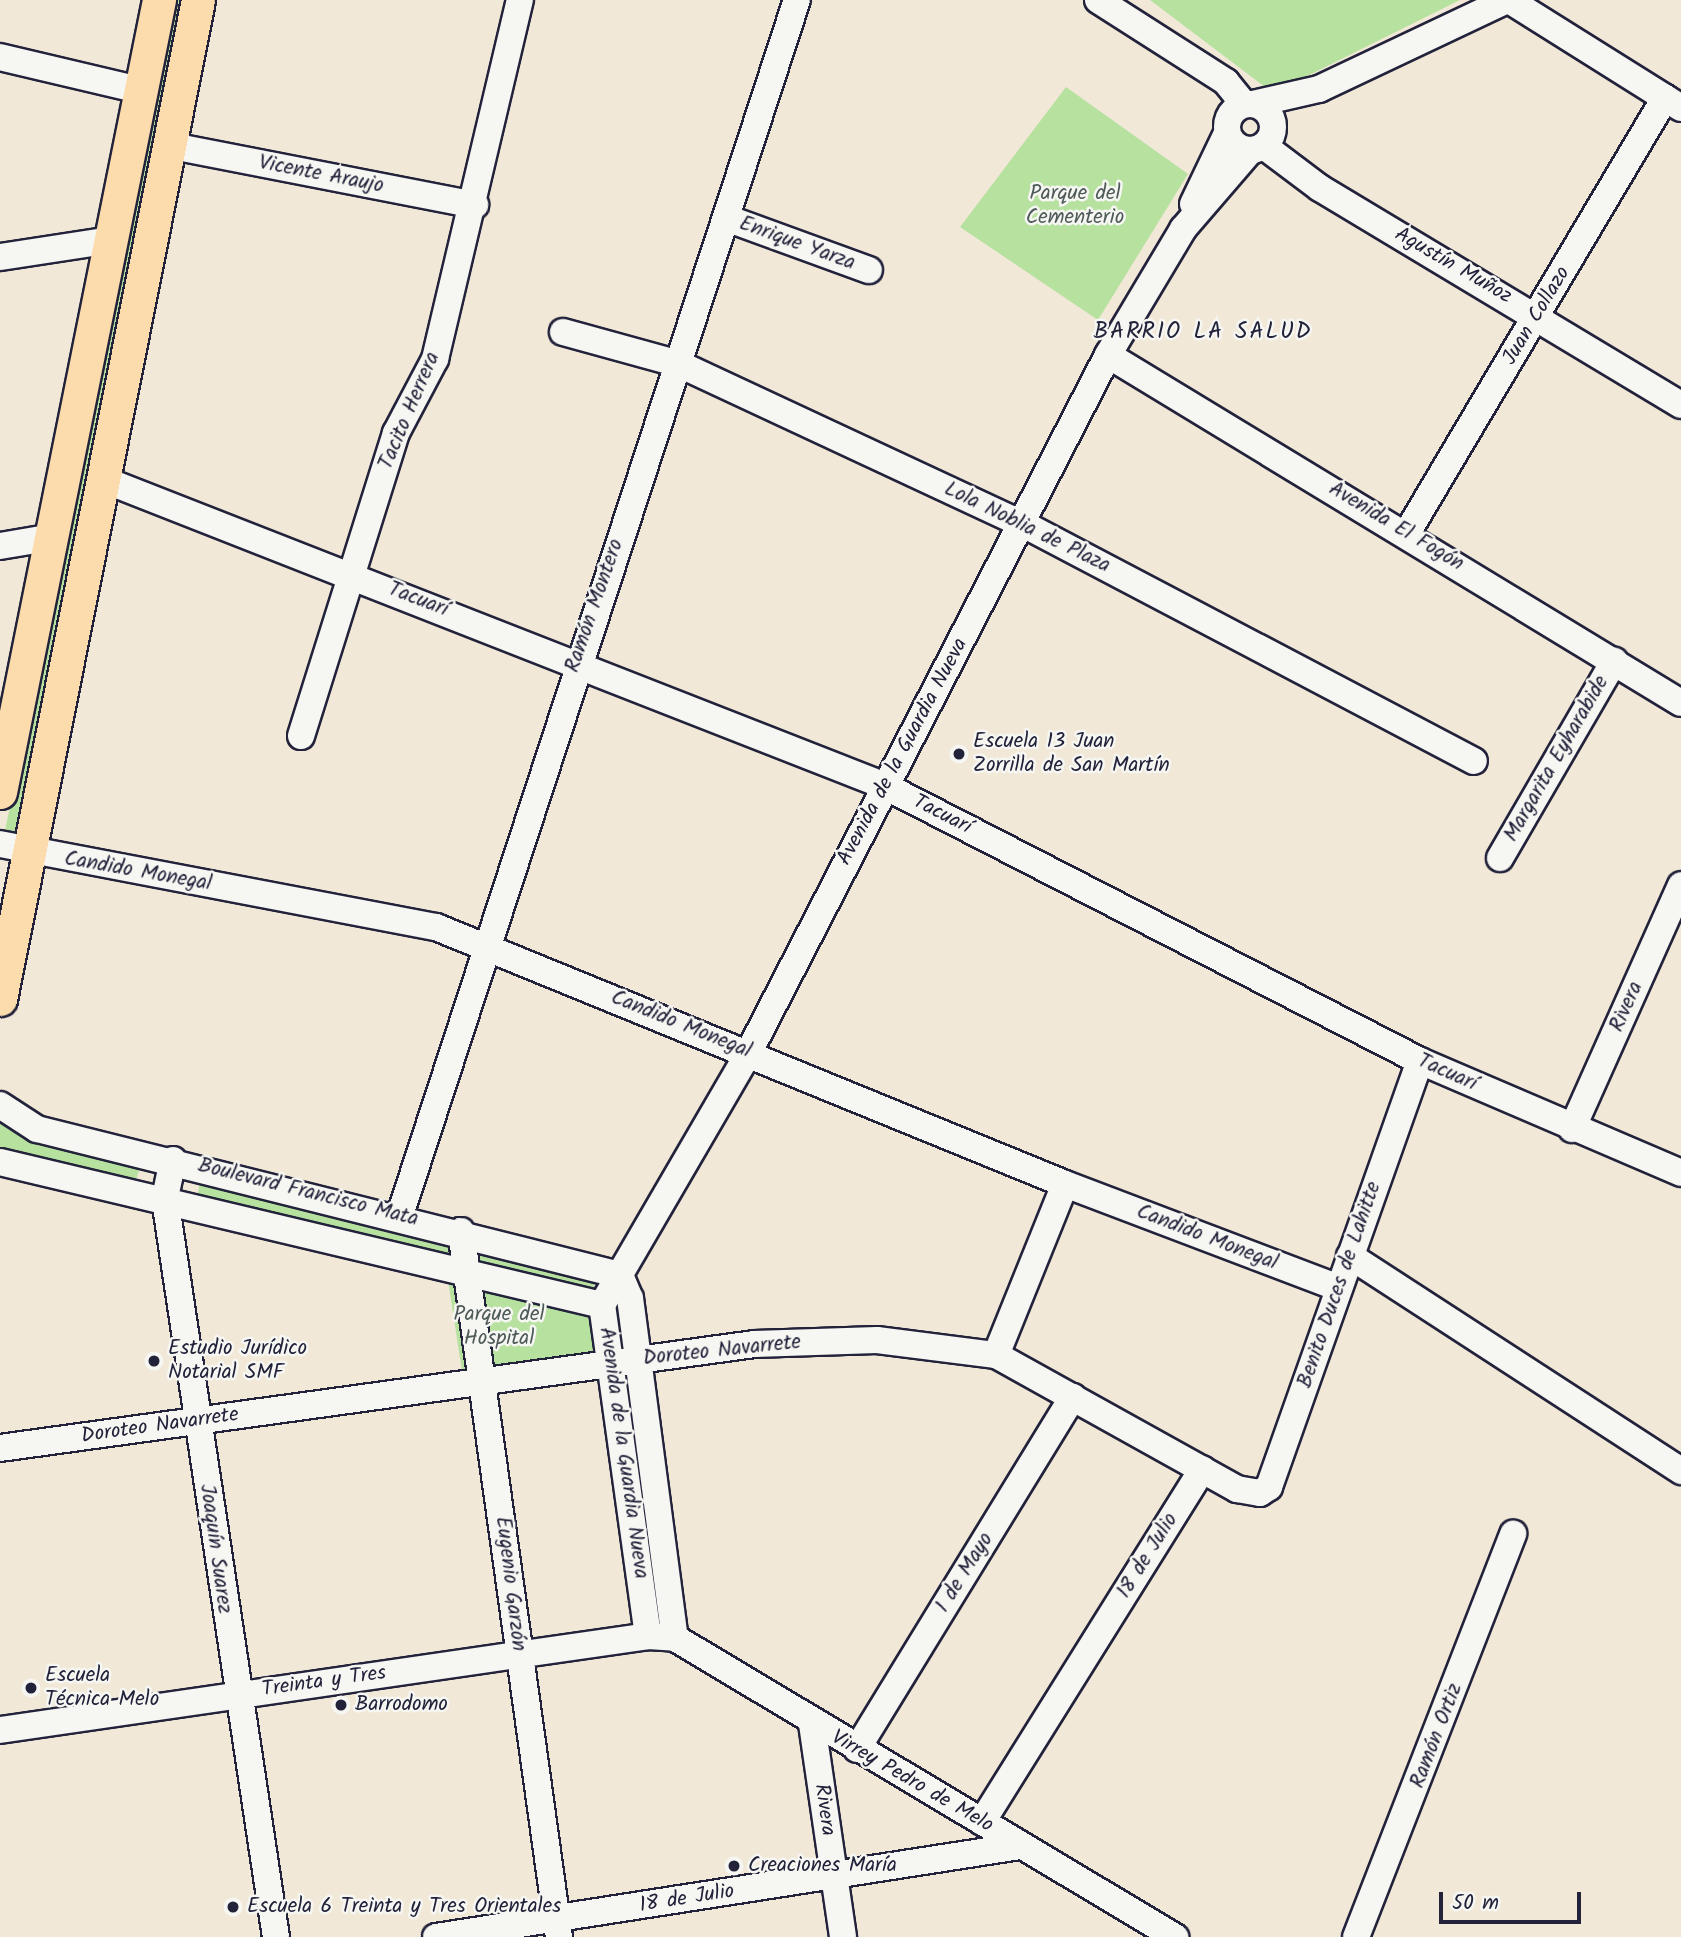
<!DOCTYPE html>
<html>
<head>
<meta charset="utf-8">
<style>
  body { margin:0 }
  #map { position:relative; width:1681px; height:1937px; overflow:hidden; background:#f1e8d7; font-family:Kalam,sans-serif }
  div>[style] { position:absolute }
  .green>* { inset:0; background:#b6e19f }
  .roads { filter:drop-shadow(2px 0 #22223b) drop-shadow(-2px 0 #22223b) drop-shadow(0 2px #22223b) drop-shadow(0 -2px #22223b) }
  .minor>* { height:26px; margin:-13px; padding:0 13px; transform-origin:13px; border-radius:13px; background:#f6f6f2 }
  .minor>.ring { margin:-13px; padding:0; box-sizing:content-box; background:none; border:26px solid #f6f6f2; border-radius:50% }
  .major>* { height:33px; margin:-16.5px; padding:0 16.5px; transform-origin:16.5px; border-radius:16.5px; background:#fcdcac }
  .dots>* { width:19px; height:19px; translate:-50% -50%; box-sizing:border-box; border:4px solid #f6f6f2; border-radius:50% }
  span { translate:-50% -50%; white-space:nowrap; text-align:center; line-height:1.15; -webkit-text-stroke:5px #f6f6f2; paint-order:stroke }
  .street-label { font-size:21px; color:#22223b }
  .park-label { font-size:21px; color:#4e5b59 }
  .poi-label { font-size:21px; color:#22223b }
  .left { translate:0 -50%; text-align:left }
  .neighbourhood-label { font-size:23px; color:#22223b; letter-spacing:2px }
  .scale { position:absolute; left:1439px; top:1892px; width:142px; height:32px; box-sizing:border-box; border:4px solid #22223b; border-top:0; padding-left:9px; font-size:21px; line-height:24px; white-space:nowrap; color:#22223b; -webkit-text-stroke:5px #f6f6f2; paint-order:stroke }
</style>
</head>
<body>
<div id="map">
  <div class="green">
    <i style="clip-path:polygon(173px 0,186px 0,17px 833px,5px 831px)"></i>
    <i style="clip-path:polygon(1150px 0,1460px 0,1273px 93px)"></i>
    <i style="clip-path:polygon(1066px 87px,1188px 174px,1098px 320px,960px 227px)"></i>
    <i style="clip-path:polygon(0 1112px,141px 1164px,136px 1180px,32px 1154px,0 1154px)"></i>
    <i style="clip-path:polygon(200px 1181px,596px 1278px,593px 1290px,198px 1194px)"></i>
    <i style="clip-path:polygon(447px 1274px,593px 1313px,598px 1352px,462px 1371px)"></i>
  </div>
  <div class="roads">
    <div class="minor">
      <i style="left:1098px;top:0;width:152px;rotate:32.6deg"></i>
      <i style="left:1226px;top:82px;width:28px;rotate:51deg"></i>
      <i style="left:1509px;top:0;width:203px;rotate:32.1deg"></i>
      <i style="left:0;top:57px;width:144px;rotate:13.3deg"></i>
      <i style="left:1253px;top:104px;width:68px;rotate:-12.8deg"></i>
      <i style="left:1319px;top:89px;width:208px;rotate:-25.3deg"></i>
      <i class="ring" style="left:1227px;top:104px;width:20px;height:20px"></i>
      <i style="left:167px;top:145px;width:314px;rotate:11deg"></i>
      <i style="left:1264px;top:146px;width:70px;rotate:36.9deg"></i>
      <i style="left:1320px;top:188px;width:421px;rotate:31deg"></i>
      <i style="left:1193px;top:204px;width:79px;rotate:-64.4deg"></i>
      <i style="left:726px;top:218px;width:152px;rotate:20deg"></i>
      <i style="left:0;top:257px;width:112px;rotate:-8.7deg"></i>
      <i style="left:563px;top:332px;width:120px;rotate:15.4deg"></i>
      <i style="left:679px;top:364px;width:382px;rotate:25deg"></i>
      <i style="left:1025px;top:525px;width:507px;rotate:27.73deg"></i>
      <i style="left:1108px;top:355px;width:670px;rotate:31.27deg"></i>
      <i style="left:102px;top:479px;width:839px;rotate:21.4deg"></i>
      <i style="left:883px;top:785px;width:604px;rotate:27.2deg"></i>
      <i style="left:1420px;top:1061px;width:284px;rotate:23.2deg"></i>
      <i style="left:1407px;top:533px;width:506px;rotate:-59.33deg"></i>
      <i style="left:0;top:546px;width:49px;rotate:-9.5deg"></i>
      <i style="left:301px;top:736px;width:318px;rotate:-72.6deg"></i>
      <i style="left:396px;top:433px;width:84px;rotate:-62.2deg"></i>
      <i style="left:435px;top:359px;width:369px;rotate:-76.7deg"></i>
      <i style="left:0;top:844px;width:444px;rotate:10.8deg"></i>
      <i style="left:436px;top:927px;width:679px;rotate:22.22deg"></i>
      <i style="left:1065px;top:1184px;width:293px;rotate:20.8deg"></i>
      <i style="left:1500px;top:858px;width:228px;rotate:-59.9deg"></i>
      <i style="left:0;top:1105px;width:44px;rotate:33deg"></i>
      <i style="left:37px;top:1129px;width:601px;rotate:14.06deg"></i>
      <i style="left:1572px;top:1129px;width:267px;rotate:-65.9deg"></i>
      <i style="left:173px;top:1160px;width:40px;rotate:102deg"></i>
      <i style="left:165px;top:1199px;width:746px;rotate:81.45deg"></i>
      <i style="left:0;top:1162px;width:619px;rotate:13.36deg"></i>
      <i style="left:400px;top:1215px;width:1278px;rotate:-71.91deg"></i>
      <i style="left:461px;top:1231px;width:713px;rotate:82.1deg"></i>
      <i style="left:1350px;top:1256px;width:395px;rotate:33deg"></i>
      <i style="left:620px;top:1275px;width:25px;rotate:67deg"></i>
      <i style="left:630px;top:1298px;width:343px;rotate:82.5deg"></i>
      <i style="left:996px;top:1355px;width:184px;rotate:-68deg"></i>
      <i style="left:0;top:1448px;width:761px;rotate:-7.85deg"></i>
      <i style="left:754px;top:1344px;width:123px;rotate:-1.9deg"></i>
      <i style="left:877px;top:1340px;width:120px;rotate:7.2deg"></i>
      <i style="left:996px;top:1355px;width:276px;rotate:29.1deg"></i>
      <i style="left:1237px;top:1489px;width:23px;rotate:10deg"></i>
      <i style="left:1260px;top:1493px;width:11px;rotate:-34deg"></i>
      <i style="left:1269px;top:1487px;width:452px;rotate:-70.5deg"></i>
      <i style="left:648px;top:1636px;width:334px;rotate:-97.9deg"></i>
      <i style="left:602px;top:1305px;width:293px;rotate:-59.8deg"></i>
      <i style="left:749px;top:1052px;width:784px;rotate:-62.75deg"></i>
      <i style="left:1108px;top:355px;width:147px;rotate:-59.2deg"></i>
      <i style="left:1183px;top:229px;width:104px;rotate:-49.3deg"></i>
      <i style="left:812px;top:1724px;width:215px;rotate:81.7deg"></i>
      <i style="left:0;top:1730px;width:655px;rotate:-8.25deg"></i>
      <i style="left:648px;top:1636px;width:27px;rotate:4deg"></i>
      <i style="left:675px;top:1638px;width:583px;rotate:30.88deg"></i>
      <i style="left:857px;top:1749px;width:413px;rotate:-58.5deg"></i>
      <i style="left:982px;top:1822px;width:416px;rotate:-58deg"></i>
      <i style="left:436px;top:1937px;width:591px;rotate:-8.86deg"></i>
      <i style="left:1356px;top:1937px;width:433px;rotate:-68.7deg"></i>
    </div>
    <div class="major">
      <i style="left:0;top:792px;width:808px;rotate:-78.65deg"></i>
      <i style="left:0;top:999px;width:1018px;rotate:-78.79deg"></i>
    </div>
  </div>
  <div class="dots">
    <i style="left:959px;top:754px;background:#22223b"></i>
    <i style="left:154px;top:1361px;background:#22223b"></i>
    <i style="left:31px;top:1688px;background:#22223b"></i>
    <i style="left:341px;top:1705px;background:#22223b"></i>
    <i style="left:734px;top:1866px;background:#22223b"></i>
    <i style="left:233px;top:1907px;background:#22223b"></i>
  </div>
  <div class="street-label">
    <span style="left:321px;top:175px;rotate:11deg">Vicente Araujo</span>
    <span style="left:797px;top:244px;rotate:20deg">Enrique Yarza</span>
    <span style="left:1453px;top:266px;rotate:30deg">Agustín Muñoz</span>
    <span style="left:1537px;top:316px;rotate:-59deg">Juan Collazo</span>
    <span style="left:410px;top:411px;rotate:-67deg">Tacito Herrera</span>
    <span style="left:1396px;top:527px;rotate:31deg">Avenida El Fogón</span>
    <span style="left:1027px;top:528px;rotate:26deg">Lola Noblia de Plaza</span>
    <span style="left:418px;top:600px;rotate:21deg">Tacuarí</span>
    <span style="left:595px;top:606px;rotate:-71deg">Ramón Montero</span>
    <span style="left:903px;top:752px;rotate:-62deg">Avenida de la Guardia Nueva</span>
    <span style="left:1557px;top:759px;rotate:-60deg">Margarita Eyharabide</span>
    <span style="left:942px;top:815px;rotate:27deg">Tacuarí</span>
    <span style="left:138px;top:872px;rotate:10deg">Candido Monegal</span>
    <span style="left:1627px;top:1007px;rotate:-66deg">Rivera</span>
    <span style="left:681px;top:1025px;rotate:22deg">Candido Monegal</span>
    <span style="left:1447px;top:1073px;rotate:24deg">Tacuarí</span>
    <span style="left:308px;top:1193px;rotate:14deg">Boulevard Francisco Mata</span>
    <span style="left:1207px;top:1238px;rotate:21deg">Candido Monegal</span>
    <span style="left:1340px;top:1285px;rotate:-71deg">Benito Duces de Lahitte</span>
    <span style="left:722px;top:1351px;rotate:-6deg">Doroteo Navarrete</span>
    <span style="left:160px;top:1426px;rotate:-8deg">Doroteo Navarrete</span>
    <span style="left:623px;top:1453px;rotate:82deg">Avenida de la Guardia Nueva</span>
    <span style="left:215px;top:1549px;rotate:82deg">Joaquín Suarez</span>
    <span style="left:1148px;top:1556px;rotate:-58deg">18 de Julio</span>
    <span style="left:965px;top:1573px;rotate:-58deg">1 de Mayo</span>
    <span style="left:510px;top:1584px;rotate:83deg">Eugenio Garzón</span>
    <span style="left:324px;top:1682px;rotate:-8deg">Treinta y Tres</span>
    <span style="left:1437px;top:1736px;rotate:-69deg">Ramón Ortiz</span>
    <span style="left:912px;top:1782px;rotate:30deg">Virrey Pedro de Melo</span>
    <span style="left:824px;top:1810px;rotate:82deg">Rivera</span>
    <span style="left:687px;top:1899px;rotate:-9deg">18 de Julio</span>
  </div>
  <div class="park-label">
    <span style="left:1075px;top:206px">Parque del<br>Cementerio</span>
    <span style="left:499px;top:1327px">Parque del<br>Hospital</span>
  </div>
  <div class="poi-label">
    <span class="left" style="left:973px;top:754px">Escuela 13 Juan<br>Zorrilla de San Martín</span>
    <span class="left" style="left:168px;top:1361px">Estudio Jurídico<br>Notarial SMF</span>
    <span class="left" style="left:45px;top:1688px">Escuela<br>Técnica Melo</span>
    <span class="left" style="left:355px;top:1705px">Barrodomo</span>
    <span class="left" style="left:748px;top:1866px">Creaciones María</span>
    <span class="left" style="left:247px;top:1907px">Escuela 6 Treinta y Tres Orientales</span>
  </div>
  <div class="neighbourhood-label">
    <span style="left:1203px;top:332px">BARRIO LA SALUD</span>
  </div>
  <div class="scale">50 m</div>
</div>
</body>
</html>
